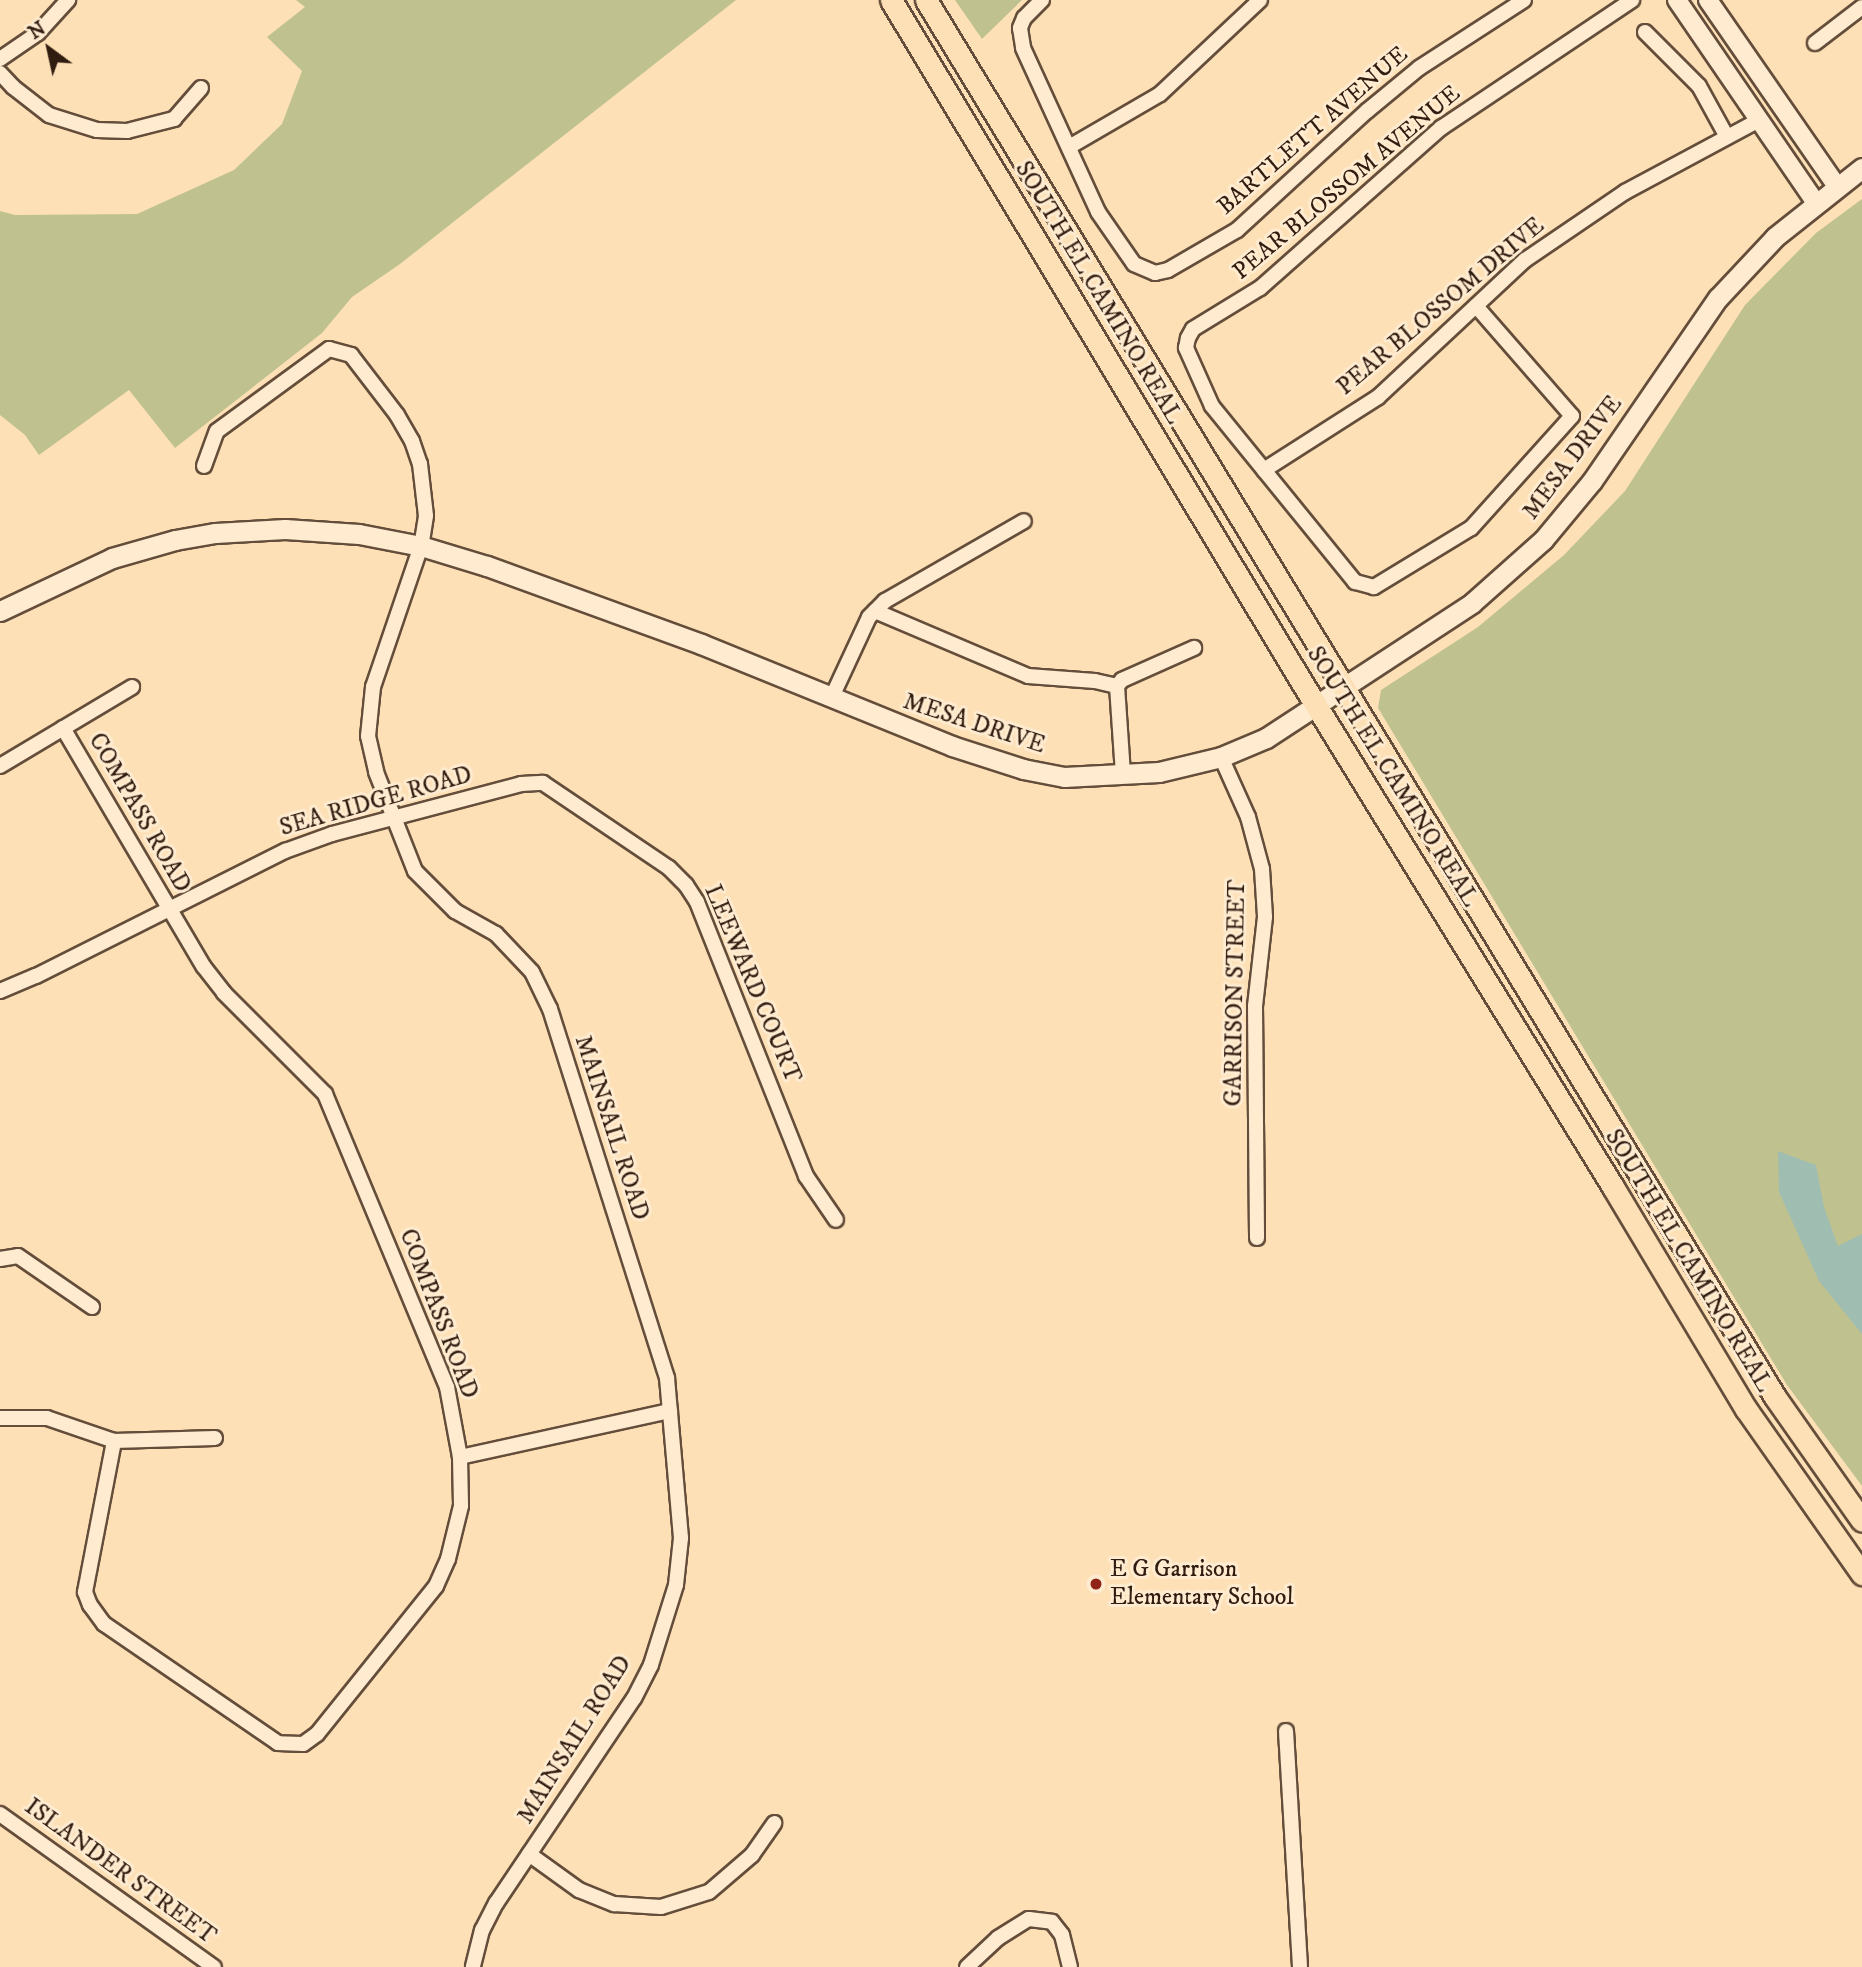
<!DOCTYPE html>
<html>
<head>
<meta charset="utf-8">
<style>
  body { margin:0 }
  #map { position:relative; width:1862px; height:1967px; overflow:hidden; background:#fee0b6; font-family:"IM FELL DW Pica",serif }
  div>[style] { position:absolute }
  .green>* { inset:0; background:#bfc28f }
  .water>* { inset:0; background:#a0bdb1 }
  .roads { filter:drop-shadow(2px 0 #644d3a) drop-shadow(-2px 0 #644d3a) drop-shadow(0 2px #644d3a) drop-shadow(0 -2px #644d3a) }
  .minor>* { height:14px; margin:-7px; padding:0 7px; transform-origin:7px; border-radius:7px; background:#feebd0 }
  .tertiary>* { height:18px; margin:-9px; padding:0 9px; transform-origin:9px; border-radius:9px; background:#feebd0 }
  .secondary>* { height:19px; margin:-9.5px; padding:0 9.5px; transform-origin:9.5px; border-radius:9.5px; background:#feebd0 }
  .primary>* { height:21px; margin:-10.5px; padding:0 10.5px; transform-origin:10.5px; border-radius:10.5px; background:#fee0b6 }
  .dots>* { width:19px; height:19px; translate:-50% -50%; box-sizing:border-box; border:4px solid #feebd0; border-radius:50% }
  span { translate:-50% -50%; white-space:nowrap; text-align:center; line-height:1.15; -webkit-text-stroke:6px #feebd0; paint-order:stroke }
  .street-label { font-size:24px; color:#311c10 }
  .poi-label { font-size:24px; color:#311c10 }
  .left { translate:0 -50%; text-align:left }
  .north { position:absolute; left:14px; top:14px; width:70px; height:70px; -webkit-text-stroke:5px #feebd0; paint-order:stroke; rotate:327deg; font-size:19px; font-weight:700; line-height:28px; text-align:center; color:#311c10 }
  .north::after { content:''; display:block; margin:auto; width:24px; height:32px; background:#311c10; clip-path:polygon(50% 0,100% 100%,50% 72%,0 100%) }
</style>
</head>
<body>
<div id="map">
  <div class="green">
    <i style="clip-path:polygon(296px 0,736px 0,400px 264px,352px 297px,322px 333px,175px 448px,129px 390px,39px 455px,25px 435px,0 415px,0 211px,15px 215px,137px 214px,234px 170px,282px 124px,302px 71px,267px 37px,305px 7px)"></i>
    <i style="clip-path:polygon(955px 0,1022px 0,982px 39px)"></i>
    <i style="clip-path:polygon(1862px 199px,1862px 1486px,1787px 1385px,1378px 708px,1381px 690px,1478px 627px,1564px 555px,1625px 491px,1745px 305px,1816px 233px)"></i>
  </div>
  <div class="water">
    <i style="clip-path:polygon(1778px 1151px,1816px 1165px,1824px 1207px,1838px 1246px,1862px 1234px,1862px 1334px,1819px 1281px,1779px 1192px)"></i>
  </div>
  <div class="roads">
    <div class="minor">
      <i style="left:1042px;top:0;width:25px;rotate:135deg"></i>
      <i style="left:1024px;top:18px;width:11px;rotate:112deg"></i>
      <i style="left:1020px;top:28px;width:20px;rotate:81deg"></i>
      <i style="left:1023px;top:48px;width:180px;rotate:65.4deg"></i>
      <i style="left:1098px;top:212px;width:63px;rotate:55.3deg"></i>
      <i style="left:1134px;top:264px;width:23px;rotate:23deg"></i>
      <i style="left:1155px;top:273px;width:13px;rotate:-13deg"></i>
      <i style="left:1168px;top:270px;width:80px;rotate:-30.1deg"></i>
      <i style="left:1237px;top:230px;width:176px;rotate:-42.5deg"></i>
      <i style="left:1367px;top:111px;width:67px;rotate:-39.6deg"></i>
      <i style="left:1419px;top:68px;width:125px;rotate:-32.9deg"></i>
      <i style="left:1645px;top:32px;width:76px;rotate:45deg"></i>
      <i style="left:1699px;top:86px;width:58px;rotate:61.2deg"></i>
      <i style="left:1815px;top:43px;width:59px;rotate:-37.5deg"></i>
      <i style="left:0;top:59px;width:46px;rotate:-34.4deg"></i>
      <i style="left:38px;top:33px;width:45px;rotate:-47.7deg"></i>
      <i style="left:0;top:73px;width:19px;rotate:47deg"></i>
      <i style="left:13px;top:87px;width:46px;rotate:37.9deg"></i>
      <i style="left:49px;top:115px;width:50px;rotate:17.4deg"></i>
      <i style="left:97px;top:130px;width:30px;rotate:2deg"></i>
      <i style="left:127px;top:131px;width:49px;rotate:-14.3deg"></i>
      <i style="left:174px;top:119px;width:41px;rotate:-48.9deg"></i>
      <i style="left:1069px;top:147px;width:105px;rotate:-30.2deg"></i>
      <i style="left:1160px;top:94px;width:137px;rotate:-43.2deg"></i>
      <i style="left:1476px;top:306px;width:146px;rotate:48.9deg"></i>
      <i style="left:1572px;top:416px;width:151px;rotate:132deg"></i>
      <i style="left:1471px;top:528px;width:114px;rotate:148.7deg"></i>
      <i style="left:1374px;top:587px;width:20px;rotate:-165deg"></i>
      <i style="left:1355px;top:582px;width:227px;rotate:-129.1deg"></i>
      <i style="left:1212px;top:406px;width:64px;rotate:-114.1deg"></i>
      <i style="left:1186px;top:348px;width:10px;rotate:-79deg"></i>
      <i style="left:1188px;top:338px;width:10px;rotate:-61deg"></i>
      <i style="left:1193px;top:329px;width:79px;rotate:-31.5deg"></i>
      <i style="left:1260px;top:288px;width:242px;rotate:-41.5deg"></i>
      <i style="left:1441px;top:128px;width:230px;rotate:-33.8deg"></i>
      <i style="left:204px;top:466px;width:37px;rotate:-70deg"></i>
      <i style="left:217px;top:431px;width:139px;rotate:-36.2deg"></i>
      <i style="left:329px;top:349px;width:23px;rotate:15deg"></i>
      <i style="left:351px;top:355px;width:76px;rotate:52.5deg"></i>
      <i style="left:397px;top:415px;width:30px;rotate:60deg"></i>
      <i style="left:412px;top:441px;width:24px;rotate:71deg"></i>
      <i style="left:420px;top:464px;width:52px;rotate:83.4deg"></i>
      <i style="left:426px;top:516px;width:30px;rotate:99deg"></i>
      <i style="left:421px;top:546px;width:149px;rotate:108.8deg"></i>
      <i style="left:373px;top:687px;width:49px;rotate:95.8deg"></i>
      <i style="left:368px;top:736px;width:37px;rotate:77deg"></i>
      <i style="left:376px;top:772px;width:106px;rotate:68.5deg"></i>
      <i style="left:415px;top:871px;width:57px;rotate:45deg"></i>
      <i style="left:455px;top:911px;width:47px;rotate:29.3deg"></i>
      <i style="left:496px;top:934px;width:52px;rotate:46.5deg"></i>
      <i style="left:532px;top:972px;width:41px;rotate:64.1deg"></i>
      <i style="left:550px;top:1009px;width:387px;rotate:72.4deg"></i>
      <i style="left:667px;top:1378px;width:161px;rotate:85deg"></i>
      <i style="left:681px;top:1538px;width:47px;rotate:96.1deg"></i>
      <i style="left:676px;top:1585px;width:84px;rotate:107.4deg"></i>
      <i style="left:651px;top:1665px;width:37px;rotate:117deg"></i>
      <i style="left:634px;top:1698px;width:247px;rotate:123.9deg"></i>
      <i style="left:496px;top:1903px;width:30px;rotate:117deg"></i>
      <i style="left:482px;top:1930px;width:38px;rotate:104deg"></i>
      <i style="left:1264px;top:470px;width:135px;rotate:-32.6deg"></i>
      <i style="left:1378px;top:397px;width:201px;rotate:-43deg"></i>
      <i style="left:1525px;top:260px;width:121px;rotate:-34.2deg"></i>
      <i style="left:1625px;top:192px;width:152px;rotate:-28.2deg"></i>
      <i style="left:875px;top:611px;width:166px;rotate:23deg"></i>
      <i style="left:1028px;top:676px;width:67px;rotate:4.3deg"></i>
      <i style="left:1095px;top:681px;width:23px;rotate:13deg"></i>
      <i style="left:1117px;top:686px;width:8px;rotate:-50deg"></i>
      <i style="left:1122px;top:680px;width:79px;rotate:-24deg"></i>
      <i style="left:1117px;top:686px;width:88px;rotate:86.1deg"></i>
      <i style="left:831px;top:699px;width:90px;rotate:-65.1deg"></i>
      <i style="left:869px;top:617px;width:23px;rotate:-45deg"></i>
      <i style="left:885px;top:601px;width:160px;rotate:-29.9deg"></i>
      <i style="left:63px;top:728px;width:277px;rotate:59.5deg"></i>
      <i style="left:204px;top:967px;width:33px;rotate:52deg"></i>
      <i style="left:224px;top:993px;width:143px;rotate:45deg"></i>
      <i style="left:325px;top:1094px;width:317px;rotate:67.4deg"></i>
      <i style="left:447px;top:1387px;width:71px;rotate:79.5deg"></i>
      <i style="left:460px;top:1457px;width:49px;rotate:88.8deg"></i>
      <i style="left:461px;top:1506px;width:55px;rotate:103.8deg"></i>
      <i style="left:448px;top:1559px;width:30px;rotate:114deg"></i>
      <i style="left:436px;top:1586px;width:190px;rotate:128.8deg"></i>
      <i style="left:317px;top:1734px;width:17px;rotate:144deg"></i>
      <i style="left:303px;top:1744px;width:25px;rotate:-178deg"></i>
      <i style="left:278px;top:1743px;width:211px;rotate:-145.6deg"></i>
      <i style="left:104px;top:1624px;width:24px;rotate:-126deg"></i>
      <i style="left:90px;top:1605px;width:14px;rotate:-111deg"></i>
      <i style="left:85px;top:1592px;width:154px;rotate:-79.1deg"></i>
      <i style="left:1221px;top:757px;width:66px;rotate:65.8deg"></i>
      <i style="left:1248px;top:817px;width:54px;rotate:74.9deg"></i>
      <i style="left:1262px;top:869px;width:48px;rotate:86.4deg"></i>
      <i style="left:1265px;top:917px;width:90px;rotate:96.4deg"></i>
      <i style="left:1255px;top:1006px;width:232px;rotate:89.5deg"></i>
      <i style="left:0;top:766px;width:154px;rotate:-30.9deg"></i>
      <i style="left:0;top:991px;width:39px;rotate:-23deg"></i>
      <i style="left:36px;top:976px;width:279px;rotate:-26.7deg"></i>
      <i style="left:285px;top:851px;width:50px;rotate:-19.9deg"></i>
      <i style="left:332px;top:834px;width:196px;rotate:-14.8deg"></i>
      <i style="left:521px;top:784px;width:22px;rotate:-3deg"></i>
      <i style="left:543px;top:783px;width:152px;rotate:34deg"></i>
      <i style="left:669px;top:868px;width:24px;rotate:45deg"></i>
      <i style="left:686px;top:885px;width:20px;rotate:57deg"></i>
      <i style="left:697px;top:902px;width:295px;rotate:68.3deg"></i>
      <i style="left:806px;top:1176px;width:53px;rotate:55.7deg"></i>
      <i style="left:0;top:1259px;width:18px;rotate:-9deg"></i>
      <i style="left:18px;top:1256px;width:90px;rotate:34.6deg"></i>
      <i style="left:0;top:1418px;width:47px"></i>
      <i style="left:47px;top:1418px;width:71px;rotate:18.9deg"></i>
      <i style="left:114px;top:1441px;width:101px;rotate:-1.7deg"></i>
      <i style="left:460px;top:1457px;width:215px;rotate:-12.4deg"></i>
      <i style="left:1286px;top:1731px;width:236px;rotate:86.6deg"></i>
      <i style="left:0;top:1814px;width:263px;rotate:35.6deg"></i>
      <i style="left:529px;top:1854px;width:62px;rotate:35.8deg"></i>
      <i style="left:579px;top:1890px;width:38px;rotate:22deg"></i>
      <i style="left:614px;top:1904px;width:47px;rotate:3.7deg"></i>
      <i style="left:661px;top:1907px;width:50px;rotate:-17.4deg"></i>
      <i style="left:709px;top:1892px;width:57px;rotate:-40.7deg"></i>
      <i style="left:752px;top:1855px;width:39px;rotate:-55deg"></i>
      <i style="left:967px;top:1967px;width:42px;rotate:-43.1deg"></i>
      <i style="left:998px;top:1938px;width:36px;rotate:-32deg"></i>
      <i style="left:1029px;top:1919px;width:23px;rotate:7deg"></i>
      <i style="left:1052px;top:1922px;width:16px;rotate:52deg"></i>
      <i style="left:1062px;top:1935px;width:33px;rotate:76deg"></i>
    </div>
    <div class="tertiary">
      <i style="left:1677px;top:0;width:246px;rotate:55.6deg"></i>
      <i style="left:1708px;top:0;width:226px;rotate:55.3deg"></i>
    </div>
    <div class="secondary">
      <i style="left:0;top:611px;width:124px;rotate:-25.3deg"></i>
      <i style="left:112px;top:558px;width:66px;rotate:-15.9deg"></i>
      <i style="left:175px;top:540px;width:41px;rotate:-9.9deg"></i>
      <i style="left:215px;top:533px;width:70px;rotate:-3.3deg"></i>
      <i style="left:285px;top:529px;width:74px;rotate:3.9deg"></i>
      <i style="left:359px;top:534px;width:63px;rotate:11deg"></i>
      <i style="left:421px;top:546px;width:69px;rotate:16.9deg"></i>
      <i style="left:487px;top:566px;width:228px;rotate:20deg"></i>
      <i style="left:701px;top:644px;width:271px;rotate:22.1deg"></i>
      <i style="left:952px;top:746px;width:75px;rotate:17.9deg"></i>
      <i style="left:1023px;top:769px;width:42px;rotate:11deg"></i>
      <i style="left:1064px;top:777px;width:95px;rotate:-3deg"></i>
      <i style="left:1159px;top:772px;width:64px;rotate:-13.6deg"></i>
      <i style="left:1221px;top:757px;width:49px;rotate:-22.9deg"></i>
      <i style="left:1266px;top:738px;width:246px;rotate:-33.2deg"></i>
      <i style="left:1472px;top:603px;width:95px;rotate:-41.6deg"></i>
      <i style="left:1543px;top:540px;width:77px;rotate:-50.3deg"></i>
      <i style="left:1592px;top:481px;width:222px;rotate:-55.5deg"></i>
      <i style="left:1718px;top:298px;width:83px;rotate:-46.9deg"></i>
      <i style="left:1775px;top:237px;width:111px;rotate:-38.4deg"></i>
    </div>
    <div class="primary">
      <i style="left:891px;top:0;width:795px;rotate:58.95deg"></i>
      <i style="left:1301px;top:681px;width:594px;rotate:58.34deg"></i>
      <i style="left:1613px;top:1187px;width:259px;rotate:59.1deg"></i>
      <i style="left:1746px;top:1409px;width:202px;rotate:54.9deg"></i>
      <i style="left:926px;top:0;width:1635px;rotate:58.71deg"></i>
      <i style="left:1775px;top:1397px;width:151px;rotate:54.9deg"></i>
    </div>
  </div>
  <div class="dots">
    <i style="left:1096px;top:1584px;background:#8f2418"></i>
  </div>
  <div class="street-label">
    <span style="left:1313px;top:131px;rotate:-41deg">BARTLETT AVENUE</span>
    <span style="left:1347px;top:183px;rotate:-40deg">PEAR BLOSSOM AVENUE</span>
    <span style="left:1098px;top:293px;rotate:59deg">SOUTH EL CAMINO REAL</span>
    <span style="left:1441px;top:307px;rotate:-40deg">PEAR BLOSSOM DRIVE</span>
    <span style="left:1573px;top:458px;rotate:-53deg">MESA DRIVE</span>
    <span style="left:974px;top:724px;rotate:18deg">MESA DRIVE</span>
    <span style="left:1392px;top:777px;rotate:58deg">SOUTH EL CAMINO REAL</span>
    <span style="left:376px;top:802px;rotate:-16deg">SEA RIDGE ROAD</span>
    <span style="left:139px;top:813px;rotate:60deg">COMPASS ROAD</span>
    <span style="left:752px;top:984px;rotate:67deg">LEEWARD COURT</span>
    <span style="left:1236px;top:993px;rotate:-89deg">GARRISON STREET</span>
    <span style="left:611px;top:1128px;rotate:72deg">MAINSAIL ROAD</span>
    <span style="left:1688px;top:1261px;rotate:59deg">SOUTH EL CAMINO REAL</span>
    <span style="left:438px;top:1314px;rotate:69deg">COMPASS ROAD</span>
    <span style="left:575px;top:1740px;rotate:-58deg">MAINSAIL ROAD</span>
    <span style="left:120px;top:1872px;rotate:36deg">ISLANDER STREET</span>
  </div>
  <div class="poi-label">
    <span class="left" style="left:1110px;top:1584px">E G Garrison<br>Elementary School</span>
  </div>
  <div class="north">N</div>
</div>
</body>
</html>
